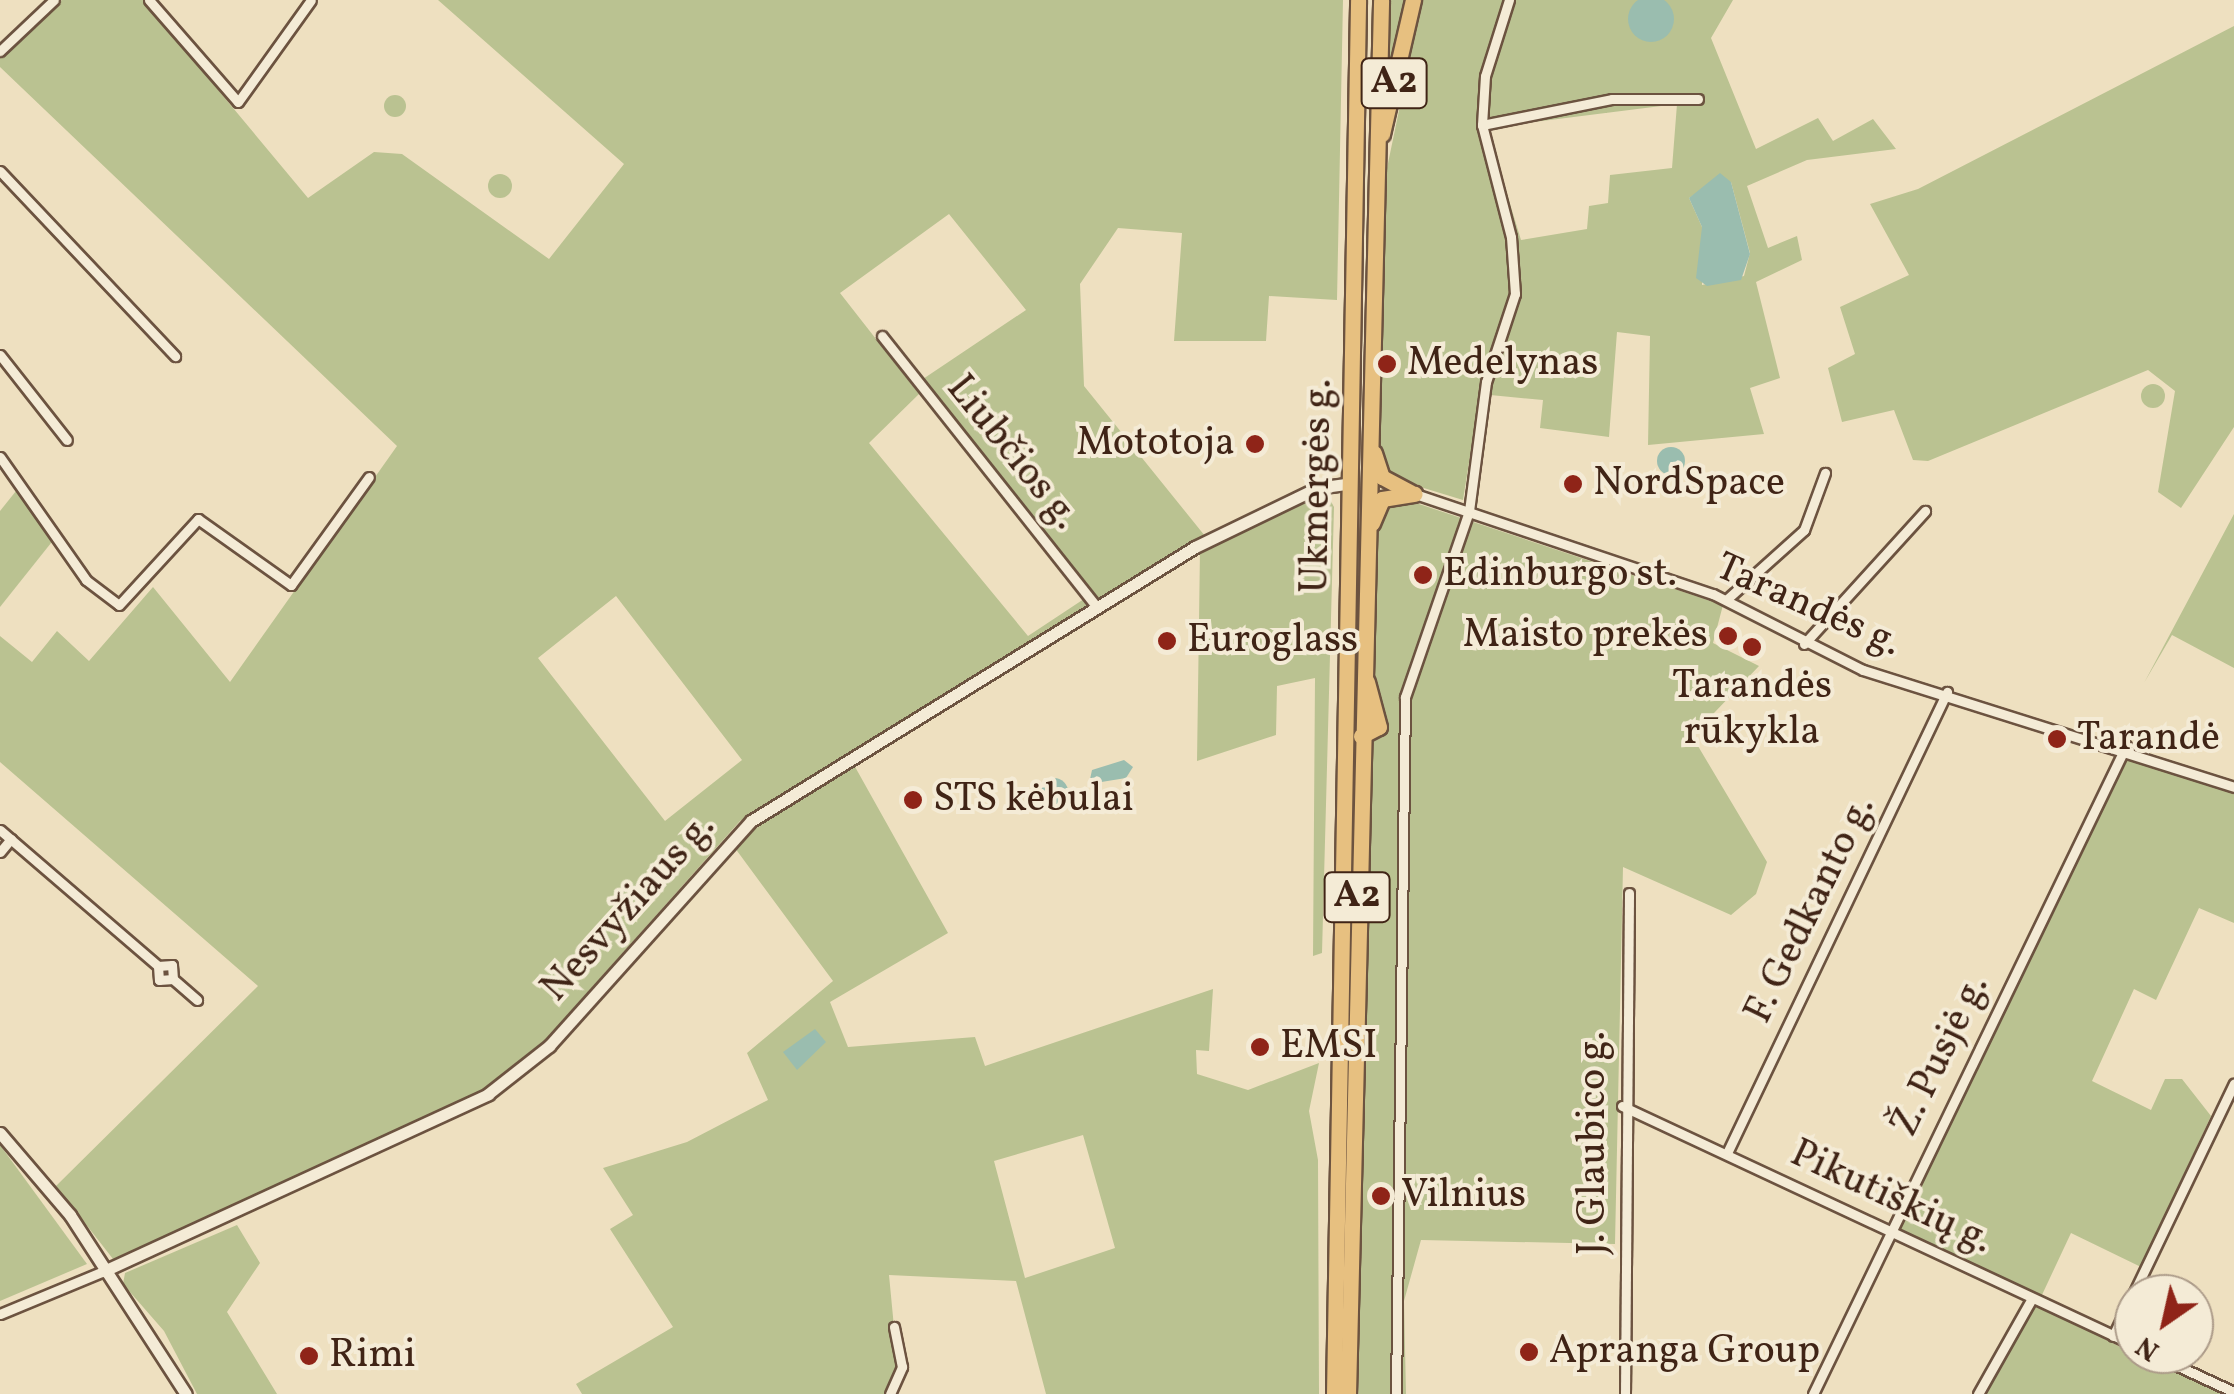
<!DOCTYPE html>
<html>
<head>
<meta charset="utf-8">
<style>
  body { margin:0 }
  #map { position:relative; width:2234px; height:1394px; overflow:hidden; background:#eee0c0; font-family:Vollkorn,serif }
  div>[style] { position:absolute }
  .green>* { inset:0; background:#bac291 }
  .round { border-radius:50% }
  .water>* { inset:0; background:#9abdaf }
  .roads { filter:drop-shadow(2px 0 #6c5340) drop-shadow(-2px 0 #6c5340) drop-shadow(0 2px #6c5340) drop-shadow(0 -2px #6c5340) }
  .minor>* { height:9px; margin:-4.5px; padding:0 4.5px; transform-origin:4.5px; border-radius:4.5px; background:#f4ebd6 }
  .tertiary>* { height:11px; margin:-5.5px; padding:0 5.5px; transform-origin:5.5px; border-radius:5.5px; background:#f4ebd6 }
  .trunk>* { height:15px; margin:-7.5px; padding:0 7.5px; transform-origin:7.5px; border-radius:7.5px; background:#e7c080 }
  .dots>* { width:28px; height:28px; translate:-50% -50%; box-sizing:border-box; border:5px solid #f4ebd6; border-radius:50% }
  span { translate:-50% -50%; white-space:nowrap; text-align:center; line-height:1.15; -webkit-text-stroke:8px #f4ebd6; paint-order:stroke }
  .shield-label span { padding:2px 8px; background:#f4ebd6; border:2px solid; border-radius:8px; -webkit-text-stroke-width:0 }
  .shield-label { font-size:38px; color:#402416; font-weight:700 }
  .poi-label { font-size:40px; color:#402416 }
  .left { translate:0 -50%; text-align:left }
  .right { translate:-100% -50%; text-align:right }
  .street-label { font-size:40px; color:#402416 }
  .north { position:absolute; left:2114px; top:1274px; width:100px; height:100px; box-sizing:border-box; background:#f4ebd6; border:2px solid #ac9b89; border-radius:50%; rotate:214deg; font-size:28px; font-weight:700; line-height:40px; text-align:center; color:#402416 }
  .north::after { content:''; display:block; margin:auto; width:35px; height:45px; background:#8f2418; clip-path:polygon(50% 0,100% 100%,50% 72%,0 100%) }
</style>
</head>
<body>
<div id="map">
  <div class="green">
    <i style="clip-path:polygon(evenodd,62px 0,143px 0,308px 198px,374px 152px,402px 154px,549px 259px,624px 164px,438px 0,1343px 0,1337px 300px,1269px 296px,1266px 341px,1174px 341px,1182px 233px,1118px 228px,1080px 284px,1084px 386px,1205px 536px,740px 821px,538px 1048px,477px 1095px,113px 1259px,56px 1186px,258px 986px,0 762px,0 636px,32px 662px,57px 631px,89px 661px,153px 587px,230px 682px,397px 446px,0 67px,0 57px,62px 0,949px 214px,1026px 310px,923px 379px,1093px 593px,1028px 636px,869px 443px,919px 394px,840px 293px,949px 214px,62px 0,616px 596px,742px 760px,665px 821px,538px 658px,616px 596px)"></i>
    <i style="clip-path:polygon(1389px 0,1406px 0,1388px 77px)"></i>
    <i style="clip-path:polygon(evenodd,1422px 0,1733px 0,1711px 38px,1756px 149px,1818px 118px,1833px 141px,1873px 119px,1896px 149px,1807px 160px,1747px 186px,1768px 248px,1797px 236px,1802px 260px,1756px 282px,1780px 378px,1750px 388px,1764px 434px,1648px 445px,1650px 336px,1617px 332px,1609px 437px,1540px 428px,1543px 400px,1480px 394px,1463px 500px,1391px 478px,1380px 460px,1387px 168px,1422px 0,1677px 104px,1672px 168px,1610px 175px,1608px 203px,1589px 206px,1587px 229px,1521px 240px,1487px 128px,1677px 104px,1422px 0,1717px 180px,1731px 182px,1750px 253px,1744px 276px,1702px 285px,1702px 227px,1689px 198px,1717px 180px)"></i>
    <i style="clip-path:polygon(2234px 26px,2234px 427px,2181px 508px,2158px 492px,2175px 391px,2148px 370px,1928px 461px,1913px 460px,1894px 410px,1842px 422px,1828px 368px,1855px 354px,1840px 307px,1909px 275px,1870px 204px,1918px 189px)"></i>
    <i class="round" style="left:384px;top:95px;width:22px;height:22px"></i>
    <i class="round" style="left:488px;top:174px;width:24px;height:24px"></i>
    <i class="round" style="left:2141px;top:384px;width:24px;height:24px"></i>
    <i style="clip-path:polygon(16px 491px,55px 538px,0 607px,0 511px)"></i>
    <i style="clip-path:polygon(1326px 492px,1334px 507px,1322px 953px,1313px 956px,1315px 678px,1277px 686px,1276px 735px,1197px 761px,1200px 550px)"></i>
    <i style="clip-path:polygon(1410px 501px,1723px 605px,1713px 643px,1759px 666px,1692px 736px,1767px 862px,1756px 894px,1731px 915px,1623px 867px,1615px 1244px,1421px 1240px,1404px 1301px,1406px 1394px,1358px 1394px,1370px 745px,1386px 724px,1372px 685px,1375px 516px,1384px 503px)"></i>
    <i style="clip-path:polygon(2234px 514px,2234px 668px,2172px 635px,2144px 683px)"></i>
    <i style="clip-path:polygon(2135px 756px,2234px 792px,2234px 923px,2199px 908px,2156px 1000px,2134px 989px,2092px 1081px,2151px 1110px,2165px 1079px,2182px 1079px,2211px 1116px,2141px 1267px,2071px 1233px,2041px 1297px,1896px 1229px,2124px 761px)"></i>
    <i style="clip-path:polygon(evenodd,854px 765px,948px 933px,830px 1002px,848px 1047px,975px 1037px,985px 1066px,1213px 989px,1209px 1051px,1196px 1050px,1197px 1074px,1248px 1090px,1319px 1063px,1309px 1111px,1318px 1160px,1319px 1394px,1046px 1394px,1016px 1281px,889px 1275px,898px 1369px,884px 1394px,582px 1394px,576px 1384px,673px 1327px,610px 1229px,633px 1215px,603px 1168px,687px 1142px,768px 1100px,747px 1053px,833px 981px,732px 844px,854px 765px,1083px 1135px,1115px 1248px,1025px 1278px,994px 1161px,1083px 1135px)"></i>
    <i style="clip-path:polygon(0 1145px,87px 1264px,0 1301px)"></i>
    <i style="clip-path:polygon(237px 1225px,260px 1263px,227px 1312px,277px 1394px,197px 1394px,164px 1331px,123px 1284px,125px 1273px)"></i>
    <i style="clip-path:polygon(2034px 1303px,2134px 1354px,2228px 1394px,1985px 1394px)"></i>
  </div>
  <div class="water">
    <i class="round" style="left:1628px;top:-4px;width:46px;height:46px"></i>
    <i style="clip-path:polygon(1720px 173px,1731px 182px,1750px 254px,1741px 280px,1707px 286px,1696px 278px,1702px 227px,1689px 198px)"></i>
    <i class="round" style="left:1657px;top:447px;width:28px;height:28px"></i>
    <i style="clip-path:polygon(1124px 760px,1133px 767px,1126px 778px,1089px 784px,1092px 770px)"></i>
    <i class="round" style="left:1040px;top:778px;width:28px;height:28px"></i>
    <i style="clip-path:polygon(815px 1029px,826px 1042px,797px 1070px,783px 1052px)"></i>
  </div>
  <div class="roads">
    <div class="minor">
      <i style="left:149px;top:0;width:135px;rotate:48.9deg"></i>
      <i style="left:238px;top:102px;width:125px;rotate:-54.4deg"></i>
      <i style="left:0;top:51px;width:74px;rotate:-43.4deg"></i>
      <i style="left:1482px;top:125px;width:133px;rotate:-11.3deg"></i>
      <i style="left:1612px;top:99px;width:86px"></i>
      <i style="left:0;top:171px;width:255px;rotate:46.6deg"></i>
      <i style="left:882px;top:336px;width:345px;rotate:51.6deg"></i>
      <i style="left:0;top:355px;width:108px;rotate:51.8deg"></i>
      <i style="left:0;top:457px;width:150px;rotate:55deg"></i>
      <i style="left:86px;top:580px;width:41px;rotate:37.1deg"></i>
      <i style="left:119px;top:605px;width:117px;rotate:-47.4deg"></i>
      <i style="left:198px;top:519px;width:114px;rotate:35.4deg"></i>
      <i style="left:291px;top:585px;width:133px;rotate:-54.2deg"></i>
      <i style="left:1415px;top:494px;width:314px;rotate:18.6deg"></i>
      <i style="left:1713px;top:594px;width:168px;rotate:26.9deg"></i>
      <i style="left:1863px;top:670px;width:389px;rotate:17.5deg"></i>
      <i style="left:1726px;top:600px;width:105px;rotate:-41.9deg"></i>
      <i style="left:1804px;top:530px;width:61px;rotate:-69.8deg"></i>
      <i style="left:1804px;top:644px;width:180px;rotate:-47.7deg"></i>
      <i style="left:0;top:830px;width:208px;rotate:40.7deg"></i>
      <i style="left:0;top:852px;width:17px;rotate:-50deg"></i>
      <i style="left:158px;top:966px;width:14px;rotate:-4deg"></i>
      <i style="left:172px;top:965px;width:14px;rotate:86deg"></i>
      <i style="left:158px;top:966px;width:14px;rotate:86deg"></i>
      <i style="left:159px;top:980px;width:14px;rotate:-4deg"></i>
      <i style="left:173px;top:979px;width:32px;rotate:41deg"></i>
      <i style="left:1622px;top:1106px;width:565px;rotate:25.02deg"></i>
      <i style="left:1727px;top:1153px;width:511px;rotate:-64.49deg"></i>
      <i style="left:0;top:1314px;width:113px;rotate:-22.5deg"></i>
      <i style="left:2113px;top:1336px;width:280px;rotate:-64.4deg"></i>
      <i style="left:2152px;top:1354px;width:90px;rotate:24.9deg"></i>
      <i style="left:890px;top:1394px;width:30px;rotate:-66deg"></i>
      <i style="left:902px;top:1367px;width:41px;rotate:-101.3deg"></i>
      <i style="left:1396px;top:1394px;width:697px;rotate:-89.26deg"></i>
      <i style="left:1405px;top:697px;width:197px;rotate:-71deg"></i>
      <i style="left:1469px;top:511px;width:130px;rotate:-82.5deg"></i>
      <i style="left:1486px;top:382px;width:93px;rotate:-71.8deg"></i>
      <i style="left:1515px;top:294px;width:57px;rotate:-94deg"></i>
      <i style="left:1511px;top:237px;width:116px;rotate:-104.5deg"></i>
      <i style="left:1482px;top:125px;width:49px;rotate:-86.5deg"></i>
      <i style="left:1485px;top:76px;width:80px;rotate:-72.5deg"></i>
      <i style="left:1625px;top:1394px;width:501px;rotate:-89.54deg"></i>
      <i style="left:1813px;top:1394px;width:720px;rotate:-64.22deg"></i>
      <i style="left:1978px;top:1394px;width:110px;rotate:-60.6deg"></i>
    </div>
    <div class="tertiary">
      <i style="left:0;top:1133px;width:108px;rotate:49.5deg"></i>
      <i style="left:70px;top:1215px;width:213px;rotate:57.1deg"></i>
      <i style="left:104px;top:1271px;width:423px;rotate:-24.7deg"></i>
      <i style="left:488px;top:1094px;width:78px;rotate:-38.2deg"></i>
      <i style="left:549px;top:1046px;width:302px;rotate:-48.1deg"></i>
      <i style="left:751px;top:821px;width:522px;rotate:-31.68deg"></i>
      <i style="left:1195px;top:547px;width:136px;rotate:-25.8deg"></i>
      <i style="left:1317px;top:488px;width:34px;rotate:-8deg"></i>
    </div>
    <div class="trunk">
      <i style="left:1382px;top:134px;width:138px;rotate:-77deg"></i>
      <i style="left:1374px;top:453px;width:25px;rotate:72deg"></i>
      <i style="left:1382px;top:477px;width:32px;rotate:28deg"></i>
      <i style="left:1372px;top:523px;width:26px;rotate:-67deg"></i>
      <i style="left:1382px;top:499px;width:33px;rotate:-9deg"></i>
      <i style="left:1361px;top:736px;width:20px;rotate:-27deg"></i>
      <i style="left:1379px;top:727px;width:47px;rotate:-104.9deg"></i>
      <i style="left:1334px;top:1394px;width:1394px;rotate:-89.01deg"></i>
      <i style="left:1348px;top:1394px;width:1394px;rotate:-88.64deg"></i>
    </div>
  </div>
  <div class="dots">
    <i style="left:1387px;top:364px;background:#8f2418"></i>
    <i style="left:1255px;top:444px;background:#8f2418"></i>
    <i style="left:1573px;top:484px;background:#8f2418"></i>
    <i style="left:1423px;top:575px;background:#8f2418"></i>
    <i style="left:1728px;top:636px;background:#8f2418"></i>
    <i style="left:1167px;top:641px;background:#8f2418"></i>
    <i style="left:1752px;top:647px;background:#8f2418"></i>
    <i style="left:2057px;top:739px;background:#8f2418"></i>
    <i style="left:913px;top:800px;background:#8f2418"></i>
    <i style="left:1260px;top:1047px;background:#8f2418"></i>
    <i style="left:1381px;top:1196px;background:#8f2418"></i>
    <i style="left:1529px;top:1352px;background:#8f2418"></i>
    <i style="left:309px;top:1356px;background:#8f2418"></i>
  </div>
  <div class="shield-label">
    <span style="left:1394px;top:83px">A2</span>
    <span style="left:1357px;top:897px">A2</span>
  </div>
  <div class="poi-label">
    <span class="left" style="left:1407px;top:364px">Medelynas</span>
    <span class="right" style="left:1235px;top:444px">Mototoja</span>
    <span class="left" style="left:1593px;top:484px">NordSpace</span>
    <span class="left" style="left:1443px;top:575px">Edinburgo st.</span>
    <span class="right" style="left:1708px;top:636px">Maisto prekės</span>
    <span class="left" style="left:1187px;top:641px">Euroglass</span>
    <span style="left:1752px;top:710px">Tarandės<br>rūkykla</span>
    <span class="left" style="left:2077px;top:739px">Tarandė</span>
    <span class="left" style="left:933px;top:800px">STS kėbulai</span>
    <span class="left" style="left:1280px;top:1047px">EMSI</span>
    <span class="left" style="left:1401px;top:1196px">Vilnius</span>
    <span class="left" style="left:1549px;top:1352px">Apranga Group</span>
    <span class="left" style="left:329px;top:1356px">Rimi</span>
  </div>
  <div class="street-label">
    <span style="left:1012px;top:453px;rotate:51deg">Liubčios g.</span>
    <span style="left:1318px;top:486px;rotate:-89deg">Ukmergės g.</span>
    <span style="left:1808px;top:606px;rotate:24deg">Tarandės g.</span>
    <span style="left:629px;top:908px;rotate:-48deg">Nesvyžiaus g.</span>
    <span style="left:1811px;top:910px;rotate:-64deg">F. Gedkanto g.</span>
    <span style="left:1941px;top:1056px;rotate:-64deg">Ž. Pusjė g.</span>
    <span style="left:1594px;top:1143px;rotate:-90deg">J. Glaubico g.</span>
    <span style="left:1891px;top:1198px;rotate:25deg">Pikutiškių g.</span>
  </div>
  <div class="north">N</div>
</div>
</body>
</html>
